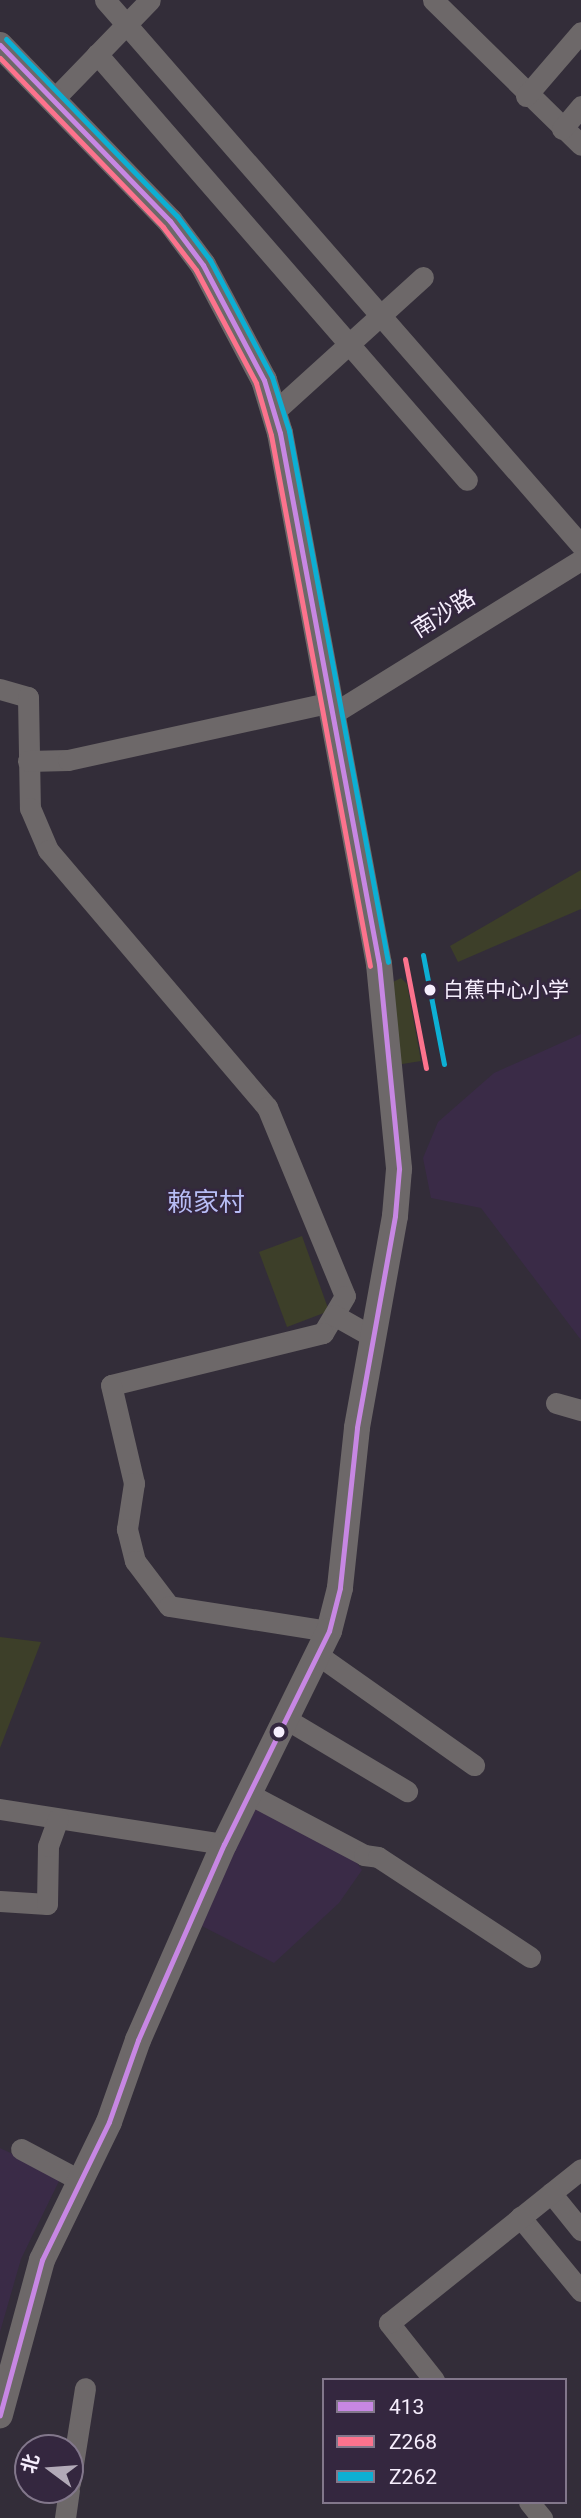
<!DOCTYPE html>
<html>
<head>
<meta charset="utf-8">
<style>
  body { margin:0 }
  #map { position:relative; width:581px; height:2518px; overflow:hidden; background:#332d39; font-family:Roboto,"Noto Sans SC",sans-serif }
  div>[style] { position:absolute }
  .built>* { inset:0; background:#3a2b47 }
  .green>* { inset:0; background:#3d3f29 }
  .minor>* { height:21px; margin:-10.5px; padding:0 10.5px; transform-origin:10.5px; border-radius:10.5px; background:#6d6869 }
  .tertiary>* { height:26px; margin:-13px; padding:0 13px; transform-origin:13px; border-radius:13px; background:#6d6869 }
  .bus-1>* { height:5px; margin:-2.5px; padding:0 2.5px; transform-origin:2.5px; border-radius:2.5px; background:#c787e3 }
  .bus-2>* { height:5px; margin:-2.5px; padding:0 2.5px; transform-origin:2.5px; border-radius:2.5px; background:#fc738d }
  .bus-3>* { height:5px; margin:-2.5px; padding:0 2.5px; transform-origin:2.5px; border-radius:2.5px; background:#0dafd3 }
  .dots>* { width:19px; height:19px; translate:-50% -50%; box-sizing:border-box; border:4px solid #34273f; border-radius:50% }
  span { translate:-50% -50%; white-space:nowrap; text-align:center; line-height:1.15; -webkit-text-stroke:5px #34273f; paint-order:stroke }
  .bus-label { font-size:21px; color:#f6eefd }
  .left { translate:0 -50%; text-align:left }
  .street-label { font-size:23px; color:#f6eefd }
  .quarter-label { font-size:26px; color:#b7bdf5 }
  .legend { position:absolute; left:322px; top:2378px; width:245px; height:126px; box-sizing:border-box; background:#34273f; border:2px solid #82778b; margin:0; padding:9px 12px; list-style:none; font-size:21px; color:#f6eefd }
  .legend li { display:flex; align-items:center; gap:14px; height:35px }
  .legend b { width:35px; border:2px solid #82778b }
  .north { position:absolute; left:14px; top:2434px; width:70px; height:70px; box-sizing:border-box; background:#34273f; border:2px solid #82778b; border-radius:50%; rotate:286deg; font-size:19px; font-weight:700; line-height:28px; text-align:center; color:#f6eefd }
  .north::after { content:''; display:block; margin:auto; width:24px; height:32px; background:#b2aab8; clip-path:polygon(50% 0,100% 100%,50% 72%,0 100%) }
</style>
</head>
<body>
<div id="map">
  <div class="built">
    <i style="clip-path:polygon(581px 1034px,581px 1340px,481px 1208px,431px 1198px,423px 1158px,438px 1122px,494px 1073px)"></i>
    <i style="clip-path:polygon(250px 1807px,273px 1813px,351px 1855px,362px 1870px,339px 1903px,274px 1963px,194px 1922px)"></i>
    <i style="clip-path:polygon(0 2148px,61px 2177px,21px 2259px,0 2332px)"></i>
  </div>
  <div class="green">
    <i style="clip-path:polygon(581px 870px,581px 909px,458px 962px,450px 946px)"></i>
    <i style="clip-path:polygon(401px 978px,407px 984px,421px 1061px,396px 1065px,391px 983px)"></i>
    <i style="clip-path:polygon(302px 1236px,329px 1311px,287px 1327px,259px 1252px)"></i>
    <i style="clip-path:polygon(0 1637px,41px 1642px,0 1748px)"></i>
  </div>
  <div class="minor">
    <i style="left:105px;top:0;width:724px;rotate:48.87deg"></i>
    <i style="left:433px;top:0;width:207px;rotate:44.4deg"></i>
    <i style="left:97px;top:54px;width:564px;rotate:49.02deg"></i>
    <i style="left:526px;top:96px;width:84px;rotate:-49.3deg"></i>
    <i style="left:53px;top:100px;width:139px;rotate:-45.9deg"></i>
    <i style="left:562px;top:129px;width:30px;rotate:-50deg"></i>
    <i style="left:274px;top:412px;width:201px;rotate:-42.2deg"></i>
    <i style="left:0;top:689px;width:29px;rotate:16deg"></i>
    <i style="left:28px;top:697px;width:111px;rotate:89deg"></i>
    <i style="left:30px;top:808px;width:46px;rotate:66.8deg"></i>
    <i style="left:48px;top:850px;width:338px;rotate:49.6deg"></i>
    <i style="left:267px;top:1107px;width:204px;rotate:67.6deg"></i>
    <i style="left:345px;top:1296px;width:43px;rotate:120.7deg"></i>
    <i style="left:323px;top:1333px;width:218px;rotate:166.2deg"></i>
    <i style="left:111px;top:1385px;width:101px;rotate:76.8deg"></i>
    <i style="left:134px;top:1483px;width:47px;rotate:98.7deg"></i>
    <i style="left:127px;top:1529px;width:33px;rotate:76deg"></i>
    <i style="left:135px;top:1561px;width:56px;rotate:52.9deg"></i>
    <i style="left:169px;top:1606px;width:162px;rotate:8.9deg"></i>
    <i style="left:334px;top:713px;width:291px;rotate:-31.8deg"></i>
    <i style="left:28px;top:761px;width:40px;rotate:-1.4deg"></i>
    <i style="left:68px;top:760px;width:270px;rotate:-12.4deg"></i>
    <i style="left:334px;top:1315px;width:45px;rotate:29.4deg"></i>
    <i style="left:556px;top:1403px;width:26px;rotate:16deg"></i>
    <i style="left:318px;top:1655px;width:191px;rotate:35.2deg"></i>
    <i style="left:286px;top:1719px;width:141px;rotate:30.8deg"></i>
    <i style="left:249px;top:1794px;width:130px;rotate:27.9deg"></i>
    <i style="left:364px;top:1855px;width:14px;rotate:8deg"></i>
    <i style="left:378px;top:1857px;width:182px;rotate:33.3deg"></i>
    <i style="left:0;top:1809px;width:227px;rotate:8.9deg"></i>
    <i style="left:0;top:1901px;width:47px;rotate:3.7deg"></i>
    <i style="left:47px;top:1904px;width:58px;rotate:-89deg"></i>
    <i style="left:48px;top:1846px;width:29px;rotate:-70deg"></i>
    <i style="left:21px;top:2149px;width:66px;rotate:28.1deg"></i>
    <i style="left:551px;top:2193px;width:48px;rotate:51deg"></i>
    <i style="left:520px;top:2217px;width:96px;rotate:50.5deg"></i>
    <i style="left:434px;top:2380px;width:73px;rotate:-128.3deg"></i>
    <i style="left:389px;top:2323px;width:246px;rotate:-38.7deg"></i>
    <i style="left:70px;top:2483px;width:96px;rotate:-81deg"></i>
    <i style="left:529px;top:2502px;width:21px;rotate:51deg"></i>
    <i style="left:65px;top:2518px;width:28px;rotate:-82deg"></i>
  </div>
  <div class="tertiary">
    <i style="left:0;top:45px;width:245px;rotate:46deg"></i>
    <i style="left:170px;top:221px;width:55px;rotate:53.1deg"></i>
    <i style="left:203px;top:265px;width:130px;rotate:62.1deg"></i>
    <i style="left:264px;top:380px;width:55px;rotate:73.2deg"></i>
    <i style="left:280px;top:433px;width:540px;rotate:79.44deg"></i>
    <i style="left:379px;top:964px;width:206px;rotate:84.4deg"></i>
    <i style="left:399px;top:1169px;width:47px;rotate:94.9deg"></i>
    <i style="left:395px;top:1216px;width:215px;rotate:100.2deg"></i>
    <i style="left:357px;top:1428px;width:161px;rotate:96.1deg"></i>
    <i style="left:340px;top:1588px;width:44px;rotate:104.3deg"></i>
    <i style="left:329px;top:1631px;width:237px;rotate:116.2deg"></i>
    <i style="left:224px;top:1844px;width:214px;rotate:113.7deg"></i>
    <i style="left:138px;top:2040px;width:87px;rotate:109.5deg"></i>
    <i style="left:109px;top:2122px;width:153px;rotate:115.9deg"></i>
    <i style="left:42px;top:2260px;width:161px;rotate:105.2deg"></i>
  </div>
  <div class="bus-1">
    <i style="left:0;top:45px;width:245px;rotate:46deg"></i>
    <i style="left:170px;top:221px;width:55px;rotate:53.1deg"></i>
    <i style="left:203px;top:265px;width:130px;rotate:62.1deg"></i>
    <i style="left:264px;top:380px;width:55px;rotate:73.2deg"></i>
    <i style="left:280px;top:433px;width:540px;rotate:79.44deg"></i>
    <i style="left:379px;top:964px;width:206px;rotate:84.4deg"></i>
    <i style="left:399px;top:1169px;width:47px;rotate:94.9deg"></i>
    <i style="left:395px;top:1216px;width:215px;rotate:100.2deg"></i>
    <i style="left:357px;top:1428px;width:161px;rotate:96.1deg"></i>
    <i style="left:340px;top:1588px;width:44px;rotate:104.3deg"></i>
    <i style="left:329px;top:1631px;width:237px;rotate:116.2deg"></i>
    <i style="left:224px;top:1844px;width:214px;rotate:113.7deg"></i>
    <i style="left:138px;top:2040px;width:87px;rotate:109.5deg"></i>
    <i style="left:109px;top:2122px;width:153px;rotate:115.9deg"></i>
    <i style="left:42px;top:2260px;width:161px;rotate:105.2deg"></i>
  </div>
  <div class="bus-2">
    <i style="left:0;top:58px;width:235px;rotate:46deg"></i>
    <i style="left:163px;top:227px;width:54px;rotate:52.5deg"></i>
    <i style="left:196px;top:270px;width:128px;rotate:62deg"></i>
    <i style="left:256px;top:383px;width:54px;rotate:73.9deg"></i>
    <i style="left:271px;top:435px;width:540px;rotate:79.44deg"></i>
    <i style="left:405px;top:959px;width:111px;rotate:79.1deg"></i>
  </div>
  <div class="bus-3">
    <i style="left:6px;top:39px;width:246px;rotate:46deg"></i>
    <i style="left:177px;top:216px;width:55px;rotate:53.1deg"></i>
    <i style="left:210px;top:260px;width:132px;rotate:62.1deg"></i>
    <i style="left:272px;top:377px;width:57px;rotate:72.5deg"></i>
    <i style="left:289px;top:431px;width:540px;rotate:79.44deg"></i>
    <i style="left:423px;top:955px;width:111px;rotate:79.1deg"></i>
  </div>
  <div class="dots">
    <i style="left:430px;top:990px;background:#f6eefd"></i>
    <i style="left:279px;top:1732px;background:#f6eefd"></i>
  </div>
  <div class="bus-label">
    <span class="left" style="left:443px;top:990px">白蕉中心小学</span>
  </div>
  <div class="street-label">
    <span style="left:444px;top:614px;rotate:-32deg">南沙路</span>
  </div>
  <div class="quarter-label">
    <span style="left:206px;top:1203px">赖家村</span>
  </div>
  <ul class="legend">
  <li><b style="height:9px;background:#c787e3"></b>413</li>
  <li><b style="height:9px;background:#fc738d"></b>Z268</li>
  <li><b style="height:9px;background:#0dafd3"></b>Z262</li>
  </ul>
  <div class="north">北</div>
</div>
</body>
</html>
